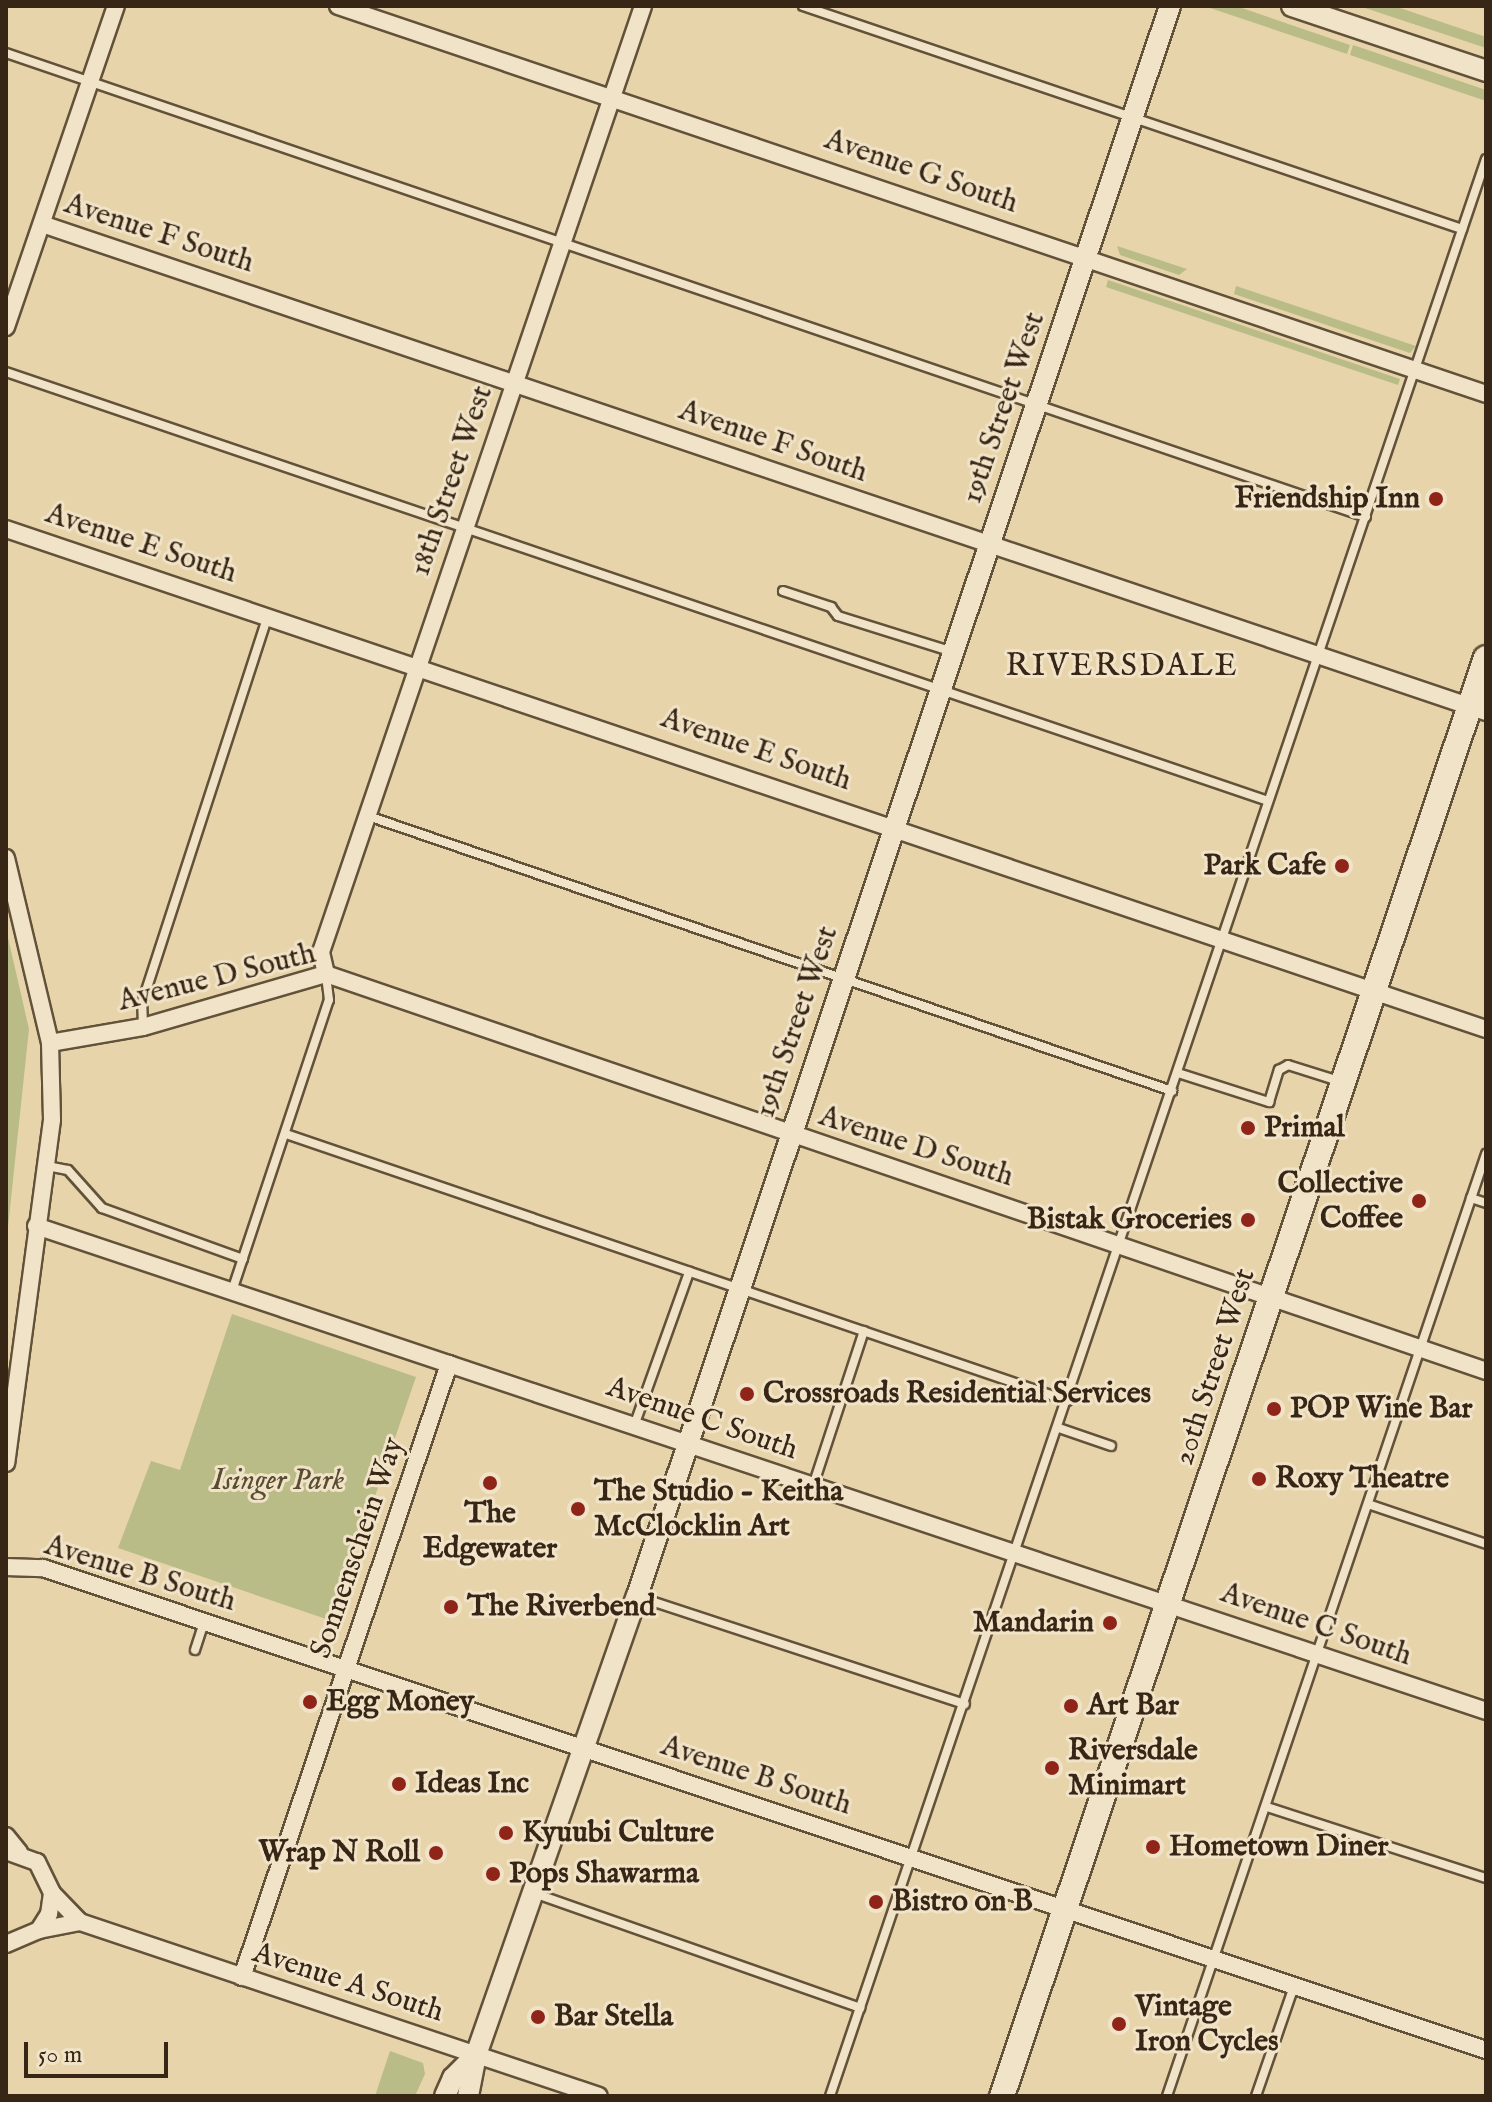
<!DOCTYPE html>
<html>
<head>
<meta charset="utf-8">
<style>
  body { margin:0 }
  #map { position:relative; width:1492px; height:2102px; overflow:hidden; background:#e8d4aa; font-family:"IM FELL English",serif }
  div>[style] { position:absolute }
  .green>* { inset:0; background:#b9bc86 }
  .roads { filter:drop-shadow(2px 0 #63523a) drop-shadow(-2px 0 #63523a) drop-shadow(0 2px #63523a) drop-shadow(0 -2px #63523a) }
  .service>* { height:8px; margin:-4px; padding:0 4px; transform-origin:4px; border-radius:4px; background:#f0e3c8 }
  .minor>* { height:16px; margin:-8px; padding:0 8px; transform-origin:8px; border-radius:8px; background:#f0e3c8 }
  .tertiary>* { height:20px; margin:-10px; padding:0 10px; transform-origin:10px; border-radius:10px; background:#f0e3c8 }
  .secondary>* { height:24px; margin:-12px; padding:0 12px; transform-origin:12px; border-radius:12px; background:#f0e3c8 }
  .dots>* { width:22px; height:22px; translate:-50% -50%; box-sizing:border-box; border:4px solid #f0e3c8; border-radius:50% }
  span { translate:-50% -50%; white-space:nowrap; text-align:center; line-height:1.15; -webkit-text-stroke:6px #f0e3c8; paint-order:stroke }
  .street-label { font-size:30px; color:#372615 }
  .poi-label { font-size:30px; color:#372615; font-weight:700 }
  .right { translate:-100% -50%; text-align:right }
  .left { translate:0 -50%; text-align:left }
  .park-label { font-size:30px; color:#584c31; font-style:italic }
  .neighbourhood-label { font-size:32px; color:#372615; letter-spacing:2px }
  .frame { position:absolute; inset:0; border:8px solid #372615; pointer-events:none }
  .scale { position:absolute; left:24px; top:2042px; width:144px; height:36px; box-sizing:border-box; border:4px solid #372615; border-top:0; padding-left:10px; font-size:24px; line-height:28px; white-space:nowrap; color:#372615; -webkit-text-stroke:6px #f0e3c8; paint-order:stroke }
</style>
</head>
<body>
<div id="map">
  <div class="green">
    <i style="clip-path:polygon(1204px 6px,1236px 6px,1350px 45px,1347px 54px)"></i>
    <i style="clip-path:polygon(1359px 6px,1394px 6px,1486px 37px,1486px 48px)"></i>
    <i style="clip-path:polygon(1353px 45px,1486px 90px,1486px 101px,1350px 55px)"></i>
    <i style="clip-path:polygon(1117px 246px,1187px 269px,1179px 275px,1120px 255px)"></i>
    <i style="clip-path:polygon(1108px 280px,1400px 379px,1398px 385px,1106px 287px)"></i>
    <i style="clip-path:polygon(1236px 286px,1416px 346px,1410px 353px,1234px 294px)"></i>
    <i style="clip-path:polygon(6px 929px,29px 1029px,6px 1246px)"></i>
    <i style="clip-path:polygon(232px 1314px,416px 1377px,332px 1621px,118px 1548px,151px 1461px,180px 1470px)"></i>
    <i style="clip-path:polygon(390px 2051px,423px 2063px,425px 2074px,415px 2096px,375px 2096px)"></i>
  </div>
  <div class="roads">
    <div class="service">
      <i style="left:803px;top:6px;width:696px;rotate:18.7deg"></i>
      <i style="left:6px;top:53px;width:1437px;rotate:18.84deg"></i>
      <i style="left:6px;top:372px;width:1333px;rotate:18.77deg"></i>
      <i style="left:783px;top:591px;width:51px;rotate:18.4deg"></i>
      <i style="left:831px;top:607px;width:11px;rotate:52deg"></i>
      <i style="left:838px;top:616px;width:121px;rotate:17.4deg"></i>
      <i style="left:368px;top:816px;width:850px;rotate:18.88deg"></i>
      <i style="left:143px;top:1026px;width:23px;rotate:-92deg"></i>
      <i style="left:142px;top:1003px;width:407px;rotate:-72deg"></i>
      <i style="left:1178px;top:1073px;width:96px;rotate:17.7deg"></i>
      <i style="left:1269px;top:1102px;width:34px;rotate:-73deg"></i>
      <i style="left:1279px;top:1070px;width:10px;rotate:-29deg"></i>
      <i style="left:1288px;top:1065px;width:57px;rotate:17.5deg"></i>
      <i style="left:286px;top:1134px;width:826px;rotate:18.85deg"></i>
      <i style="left:47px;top:1166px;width:21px;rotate:11deg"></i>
      <i style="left:68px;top:1170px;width:51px;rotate:48.2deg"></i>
      <i style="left:102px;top:1208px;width:150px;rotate:19.9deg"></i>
      <i style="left:1471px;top:1198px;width:16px;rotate:18deg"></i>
      <i style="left:232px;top:1291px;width:307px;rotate:-71.6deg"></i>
      <i style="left:329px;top:1000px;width:26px;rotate:-97deg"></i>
      <i style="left:634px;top:1426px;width:164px;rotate:-70.3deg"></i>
      <i style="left:1059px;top:1428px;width:55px;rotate:19.1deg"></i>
      <i style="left:813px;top:1486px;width:163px;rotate:-71.8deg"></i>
      <i style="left:1371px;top:1505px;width:121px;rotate:18.7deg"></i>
      <i style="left:639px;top:1597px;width:343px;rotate:18.2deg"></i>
      <i style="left:195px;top:1650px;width:29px;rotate:-72deg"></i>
      <i style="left:1267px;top:1807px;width:230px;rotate:18deg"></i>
      <i style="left:534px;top:1893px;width:346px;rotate:19.4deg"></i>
      <i style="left:830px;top:2096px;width:2045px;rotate:-71.29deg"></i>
      <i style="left:1167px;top:2096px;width:995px;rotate:-71.29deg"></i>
      <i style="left:1256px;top:2096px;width:116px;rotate:-70.9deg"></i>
    </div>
    <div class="minor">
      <i style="left:338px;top:6px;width:1212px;rotate:18.67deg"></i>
      <i style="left:42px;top:224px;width:1524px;rotate:18.67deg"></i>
      <i style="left:6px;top:327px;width:339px;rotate:-71.1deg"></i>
      <i style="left:6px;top:529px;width:1562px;rotate:18.67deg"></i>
      <i style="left:6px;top:858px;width:190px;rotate:76.6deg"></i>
      <i style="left:50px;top:1043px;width:77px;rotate:88.5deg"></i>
      <i style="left:52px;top:1120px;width:346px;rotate:97.6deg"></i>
      <i style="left:326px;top:974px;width:23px;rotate:-103deg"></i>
      <i style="left:321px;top:952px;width:999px;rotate:-71.2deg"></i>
      <i style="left:50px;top:1043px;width:94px;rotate:-9.8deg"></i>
      <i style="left:143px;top:1027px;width:191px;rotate:-16.2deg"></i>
      <i style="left:326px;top:974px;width:1226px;rotate:18.89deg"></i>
      <i style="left:36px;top:1226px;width:1529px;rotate:18.49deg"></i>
      <i style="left:6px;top:1567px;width:37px;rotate:2deg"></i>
      <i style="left:43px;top:1568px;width:1521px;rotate:18.47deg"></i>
      <i style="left:6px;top:1836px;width:21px;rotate:51deg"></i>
      <i style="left:6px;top:1851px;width:33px;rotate:20deg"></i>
      <i style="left:37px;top:1862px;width:34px;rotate:64deg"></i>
      <i style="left:52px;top:1893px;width:21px;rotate:98deg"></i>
      <i style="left:49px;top:1914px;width:19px;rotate:122deg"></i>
      <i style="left:39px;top:1930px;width:36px;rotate:157deg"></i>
      <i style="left:52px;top:1893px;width:40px;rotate:46deg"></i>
      <i style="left:39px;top:1930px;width:42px;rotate:-11deg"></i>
      <i style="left:80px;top:1922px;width:547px;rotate:18.53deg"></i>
      <i style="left:242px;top:1977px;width:647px;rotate:-71.34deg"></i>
    </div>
    <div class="tertiary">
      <i style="left:1292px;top:6px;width:205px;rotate:18.5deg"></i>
      <i style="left:445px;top:2096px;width:20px;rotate:-66deg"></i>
      <i style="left:453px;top:2078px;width:33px;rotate:-45deg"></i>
      <i style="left:468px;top:2096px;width:42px;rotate:-79deg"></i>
      <i style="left:476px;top:2055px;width:486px;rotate:-70.7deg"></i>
      <i style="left:637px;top:1596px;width:1677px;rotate:-71.47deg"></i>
    </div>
    <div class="secondary">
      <i style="left:1002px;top:2096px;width:1517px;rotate:-71.4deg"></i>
    </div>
  </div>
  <div class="dots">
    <i style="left:1436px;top:499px;background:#8f2418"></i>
    <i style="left:1342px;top:866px;background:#8f2418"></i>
    <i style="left:1248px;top:1128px;background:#8f2418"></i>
    <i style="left:1419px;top:1201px;background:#8f2418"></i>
    <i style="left:1248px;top:1220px;background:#8f2418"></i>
    <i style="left:747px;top:1394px;background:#8f2418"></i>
    <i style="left:1274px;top:1409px;background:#8f2418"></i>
    <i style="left:1259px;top:1479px;background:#8f2418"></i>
    <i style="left:490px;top:1483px;background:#8f2418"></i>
    <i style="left:578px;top:1509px;background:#8f2418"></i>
    <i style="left:451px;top:1607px;background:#8f2418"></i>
    <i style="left:1110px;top:1623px;background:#8f2418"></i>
    <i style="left:310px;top:1702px;background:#8f2418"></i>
    <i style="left:1071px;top:1706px;background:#8f2418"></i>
    <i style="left:1052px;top:1768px;background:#8f2418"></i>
    <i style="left:399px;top:1784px;background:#8f2418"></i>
    <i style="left:506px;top:1833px;background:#8f2418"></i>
    <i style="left:1153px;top:1847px;background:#8f2418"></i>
    <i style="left:436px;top:1853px;background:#8f2418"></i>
    <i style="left:493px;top:1874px;background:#8f2418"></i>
    <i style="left:876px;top:1902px;background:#8f2418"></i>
    <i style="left:538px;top:2017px;background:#8f2418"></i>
    <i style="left:1119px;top:2024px;background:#8f2418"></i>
  </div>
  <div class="street-label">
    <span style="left:921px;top:172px;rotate:19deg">Avenue G South</span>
    <span style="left:159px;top:234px;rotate:18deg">Avenue F South</span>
    <span style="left:1004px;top:408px;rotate:-71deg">19th Street West</span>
    <span style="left:773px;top:442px;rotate:19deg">Avenue F South</span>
    <span style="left:452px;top:481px;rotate:-71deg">18th Street West</span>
    <span style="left:141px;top:544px;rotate:18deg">Avenue E South</span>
    <span style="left:756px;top:750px;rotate:19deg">Avenue E South</span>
    <span style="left:217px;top:978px;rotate:-14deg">Avenue D South</span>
    <span style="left:797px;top:1022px;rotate:-71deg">19th Street West</span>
    <span style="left:916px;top:1147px;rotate:18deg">Avenue D South</span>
    <span style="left:1215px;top:1367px;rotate:-72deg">20th Street West</span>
    <span style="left:702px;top:1419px;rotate:19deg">Avenue C South</span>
    <span style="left:358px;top:1548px;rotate:-71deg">Sonnenschein Way</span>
    <span style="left:140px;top:1574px;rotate:17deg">Avenue B South</span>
    <span style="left:1316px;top:1625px;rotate:19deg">Avenue C South</span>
    <span style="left:756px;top:1776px;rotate:18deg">Avenue B South</span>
    <span style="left:348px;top:1983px;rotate:18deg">Avenue A South</span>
  </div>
  <div class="poi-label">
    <span class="right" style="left:1420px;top:499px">Friendship Inn</span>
    <span class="right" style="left:1326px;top:866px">Park Cafe</span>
    <span class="left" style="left:1264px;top:1128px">Primal</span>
    <span class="right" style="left:1403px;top:1201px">Collective<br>Coffee</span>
    <span class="right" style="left:1232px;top:1220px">Bistak Groceries</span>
    <span class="left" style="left:763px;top:1394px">Crossroads Residential Services</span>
    <span class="left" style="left:1290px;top:1409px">POP Wine Bar</span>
    <span class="left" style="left:1275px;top:1479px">Roxy Theatre</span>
    <span class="left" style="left:594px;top:1509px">The Studio - Keitha<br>McClocklin Art</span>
    <span style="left:490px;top:1531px">The<br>Edgewater</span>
    <span class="left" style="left:467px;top:1607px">The Riverbend</span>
    <span class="right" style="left:1094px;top:1623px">Mandarin</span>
    <span class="left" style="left:326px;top:1702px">Egg Money</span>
    <span class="left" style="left:1087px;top:1706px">Art Bar</span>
    <span class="left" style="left:1068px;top:1768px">Riversdale<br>Minimart</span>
    <span class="left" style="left:415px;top:1784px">Ideas Inc</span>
    <span class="left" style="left:522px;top:1833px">Kyuubi Culture</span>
    <span class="left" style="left:1169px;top:1847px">Hometown Diner</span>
    <span class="right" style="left:420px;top:1853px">Wrap N Roll</span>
    <span class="left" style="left:509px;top:1874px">Pops Shawarma</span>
    <span class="left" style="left:892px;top:1902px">Bistro on B</span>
    <span class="left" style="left:1135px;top:2024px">Vintage<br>Iron Cycles</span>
    <span class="left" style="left:554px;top:2017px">Bar Stella</span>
  </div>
  <div class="park-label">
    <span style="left:278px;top:1481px">Isinger Park</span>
  </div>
  <div class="neighbourhood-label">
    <span style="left:1122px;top:667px">RIVERSDALE</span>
  </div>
  <div class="frame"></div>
  <div class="scale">50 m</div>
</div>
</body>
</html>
